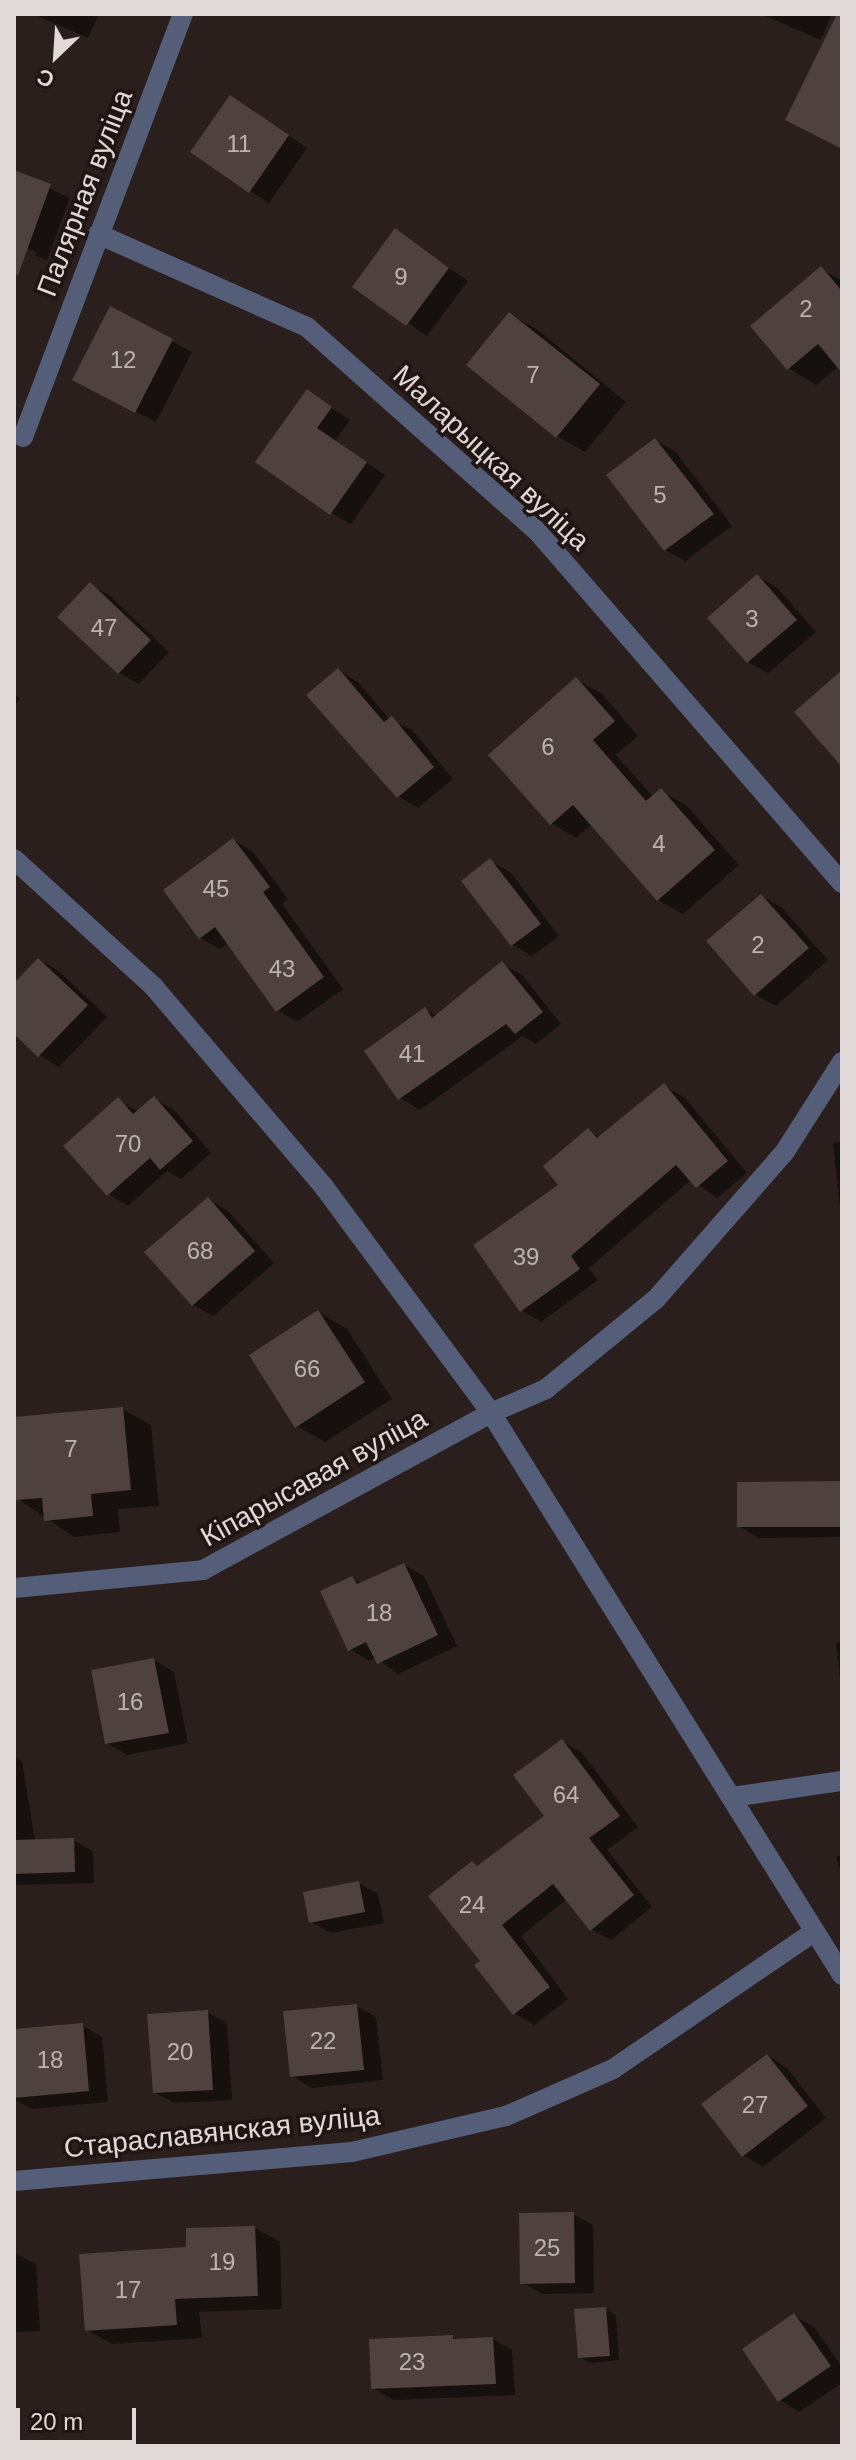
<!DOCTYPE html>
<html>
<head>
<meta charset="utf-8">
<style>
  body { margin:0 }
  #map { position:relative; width:856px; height:2460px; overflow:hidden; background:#2a1f1c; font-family:Helvetica,sans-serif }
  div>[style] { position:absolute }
  .shadow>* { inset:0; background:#0007 }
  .building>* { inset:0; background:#4e413e }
  .minor>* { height:20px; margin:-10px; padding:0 10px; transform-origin:10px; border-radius:10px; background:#555e79 }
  span { translate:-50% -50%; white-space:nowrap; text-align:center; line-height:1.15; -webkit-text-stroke:7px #201513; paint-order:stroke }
  .number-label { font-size:24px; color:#bcb3b1 }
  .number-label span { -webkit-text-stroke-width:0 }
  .street-label { font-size:28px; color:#e1d9d7 }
  .frame { position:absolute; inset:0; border:16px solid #e1d9d7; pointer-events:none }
  .north { position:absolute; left:16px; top:16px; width:80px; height:80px; -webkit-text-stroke:6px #201513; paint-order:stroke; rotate:205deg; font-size:22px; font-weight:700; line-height:32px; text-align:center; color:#e1d9d7 }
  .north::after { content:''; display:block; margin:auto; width:28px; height:36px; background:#e1d9d7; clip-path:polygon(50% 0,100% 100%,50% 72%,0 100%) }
  .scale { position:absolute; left:16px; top:2408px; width:120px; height:36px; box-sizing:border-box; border:4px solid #e1d9d7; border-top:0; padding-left:10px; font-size:24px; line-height:28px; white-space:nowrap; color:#e1d9d7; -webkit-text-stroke:6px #201513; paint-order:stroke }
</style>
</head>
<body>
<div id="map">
  <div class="shadow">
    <i style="clip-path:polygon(33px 14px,99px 14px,88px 38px)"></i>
    <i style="clip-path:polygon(760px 14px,832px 14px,821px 40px)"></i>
    <i style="clip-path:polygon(250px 109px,307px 148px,269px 203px,250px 191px)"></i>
    <i style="clip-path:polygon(14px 172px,70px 198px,47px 260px,14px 248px,35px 256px,37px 252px,14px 244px)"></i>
    <i style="clip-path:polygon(396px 231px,468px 281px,427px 336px,355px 286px)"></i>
    <i style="clip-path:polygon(821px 269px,842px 281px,842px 369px,839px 366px,816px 385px,788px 368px)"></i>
    <i style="clip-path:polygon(111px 308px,192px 352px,156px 422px,94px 391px)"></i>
    <i style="clip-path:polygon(510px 314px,538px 330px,626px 402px,585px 452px,557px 436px)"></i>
    <i style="clip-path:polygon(307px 392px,350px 420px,335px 441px,385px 475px,351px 524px,331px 513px)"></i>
    <i style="clip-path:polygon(655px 440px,675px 451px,732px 526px,685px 561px,665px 550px)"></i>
    <i style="clip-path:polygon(758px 576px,777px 588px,816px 632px,768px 673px,748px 662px)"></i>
    <i style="clip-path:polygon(90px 585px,110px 596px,169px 652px,139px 684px,119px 673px,60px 616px)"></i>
    <i style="clip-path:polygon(338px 670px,358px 682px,390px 720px,412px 730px,453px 779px,418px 808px,398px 796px)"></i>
    <i style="clip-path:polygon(577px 680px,602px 694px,638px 736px,616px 755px,653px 797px,661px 791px,686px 805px,739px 865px,683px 914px,658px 900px,592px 824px,576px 838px,551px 823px)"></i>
    <i style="clip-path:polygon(14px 694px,20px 699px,14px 707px)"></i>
    <i style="clip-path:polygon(234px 840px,253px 852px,288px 899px,282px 904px,343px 989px,297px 1022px,277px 1010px,228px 943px,220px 949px,200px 938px)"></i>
    <i style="clip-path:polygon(490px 861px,510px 872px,559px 936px,532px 956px,513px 945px,464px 882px)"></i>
    <i style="clip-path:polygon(761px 896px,781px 907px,828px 960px,776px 1006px,756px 995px,709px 942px)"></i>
    <i style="clip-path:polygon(39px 960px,59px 971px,107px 1017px,59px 1067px,39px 1055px,14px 1031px,14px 986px)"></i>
    <i style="clip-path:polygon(502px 964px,522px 975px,561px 1024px,536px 1044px,523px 1036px,420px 1110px,400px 1098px,425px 1010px,437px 1016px)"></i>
    <i style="clip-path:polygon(664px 1086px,684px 1097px,747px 1173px,717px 1198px,691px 1180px,589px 1268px,598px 1280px,541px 1322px,521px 1310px,588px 1130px,601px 1138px)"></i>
    <i style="clip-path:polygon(154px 1099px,174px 1110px,211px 1153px,181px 1179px,167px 1171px,128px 1206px,108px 1194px,118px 1100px,139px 1112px)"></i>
    <i style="clip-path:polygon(842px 1142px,842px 1226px,833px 1143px)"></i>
    <i style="clip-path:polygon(208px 1199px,228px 1211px,274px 1263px,213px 1316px,193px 1305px)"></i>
    <i style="clip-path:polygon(318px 1312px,347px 1329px,392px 1399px,325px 1442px,297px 1426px)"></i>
    <i style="clip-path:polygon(122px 1409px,151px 1425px,159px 1506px,118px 1509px,120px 1532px,74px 1537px,18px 1499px,14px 1419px)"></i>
    <i style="clip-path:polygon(842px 1483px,842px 1537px,759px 1538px,739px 1526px)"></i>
    <i style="clip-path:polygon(404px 1565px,424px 1576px,457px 1646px,398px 1674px,376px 1658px,369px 1661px,350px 1649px,352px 1578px,362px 1584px)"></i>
    <i style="clip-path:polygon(842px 1642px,842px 1696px,836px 1643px)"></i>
    <i style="clip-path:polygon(154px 1660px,174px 1672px,188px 1743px,127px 1755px,107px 1743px)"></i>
    <i style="clip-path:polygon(562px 1741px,582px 1753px,638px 1827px,607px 1850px,652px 1907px,611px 1940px,591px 1929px,567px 1899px,521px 1936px,568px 1999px,534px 2025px,514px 2013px,482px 1961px,473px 1863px,479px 1867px,547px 1817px)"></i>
    <i style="clip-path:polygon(14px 1757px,22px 1761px,35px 1841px,73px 1840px,93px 1851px,94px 1883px,14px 1885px)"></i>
    <i style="clip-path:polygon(842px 1855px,842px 1876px,836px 1857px)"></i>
    <i style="clip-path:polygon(359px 1883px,378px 1894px,384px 1923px,331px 1933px,311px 1922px)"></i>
    <i style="clip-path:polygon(356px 2006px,376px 2017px,383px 2080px,312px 2088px,292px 2076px)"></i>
    <i style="clip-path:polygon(207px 2012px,227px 2024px,232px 2100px,174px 2103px,154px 2092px)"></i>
    <i style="clip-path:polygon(82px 2025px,102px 2037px,108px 2102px,32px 2109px,14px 2099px,14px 2031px)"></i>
    <i style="clip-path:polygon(768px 2056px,787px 2068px,826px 2118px,763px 2167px,743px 2155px)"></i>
    <i style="clip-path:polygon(573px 2214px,593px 2225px,594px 2293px,542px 2294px,522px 2282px)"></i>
    <i style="clip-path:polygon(255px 2228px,280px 2242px,282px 2309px,199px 2312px,202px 2338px,112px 2344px,87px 2330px,189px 2248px)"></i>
    <i style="clip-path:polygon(14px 2253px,36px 2264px,40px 2331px,14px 2332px)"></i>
    <i style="clip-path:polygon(606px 2309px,616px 2315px,619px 2360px,590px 2363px,580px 2357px)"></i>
    <i style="clip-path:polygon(794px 2316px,814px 2327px,842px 2367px,842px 2383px,799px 2412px,780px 2400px)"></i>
    <i style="clip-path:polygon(452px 2337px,459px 2341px,493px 2339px,512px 2350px,515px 2395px,393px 2400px,373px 2388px)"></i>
  </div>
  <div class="building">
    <i style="clip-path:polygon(837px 14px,842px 14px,842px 149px,785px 120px)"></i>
    <i style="clip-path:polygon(230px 95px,289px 135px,249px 193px,190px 152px)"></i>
    <i style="clip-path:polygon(14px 170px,51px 184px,18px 275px,14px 274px)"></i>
    <i style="clip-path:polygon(395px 228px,449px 268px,406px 326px,352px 287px)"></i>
    <i style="clip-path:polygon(821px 266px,842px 291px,842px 373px,818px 344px,787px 370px,750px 326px)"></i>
    <i style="clip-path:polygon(110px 306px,173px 339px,135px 413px,72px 380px)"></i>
    <i style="clip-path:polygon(509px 312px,600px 384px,556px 438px,466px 365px)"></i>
    <i style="clip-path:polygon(307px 389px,332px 407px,317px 428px,367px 462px,330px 515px,255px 462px)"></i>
    <i style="clip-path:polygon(655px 438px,714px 514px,664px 551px,606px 475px)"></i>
    <i style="clip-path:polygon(757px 574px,797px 620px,747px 663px,707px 618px)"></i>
    <i style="clip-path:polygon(90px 582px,151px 640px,118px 674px,57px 617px)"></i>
    <i style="clip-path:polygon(338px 668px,384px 722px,392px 716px,434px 767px,397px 798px,306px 695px)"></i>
    <i style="clip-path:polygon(842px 670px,842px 767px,794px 712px)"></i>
    <i style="clip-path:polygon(576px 677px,615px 721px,593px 740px,646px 801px,661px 788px,715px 850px,657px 901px,573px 805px,550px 825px,488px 755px)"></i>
    <i style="clip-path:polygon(233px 838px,270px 887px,263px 892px,324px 977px,276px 1012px,215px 927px,199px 939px,163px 890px)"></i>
    <i style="clip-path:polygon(490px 858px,541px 924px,511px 946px,461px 881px)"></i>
    <i style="clip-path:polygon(761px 894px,809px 948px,754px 996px,706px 941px)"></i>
    <i style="clip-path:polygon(38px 958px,88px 1005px,38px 1057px,14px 1034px,14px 983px)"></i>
    <i style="clip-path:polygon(502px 961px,543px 1012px,515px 1034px,506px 1024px,398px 1100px,364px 1051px,425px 1007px,432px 1018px)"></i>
    <i style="clip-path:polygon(664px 1083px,728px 1161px,696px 1188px,676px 1165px,571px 1256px,580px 1269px,520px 1312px,473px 1245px,558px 1185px,543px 1166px,588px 1128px,597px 1138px)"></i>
    <i style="clip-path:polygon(154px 1096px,193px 1141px,160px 1170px,150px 1158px,107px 1196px,63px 1146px,118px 1097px,133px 1114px)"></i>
    <i style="clip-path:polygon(208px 1197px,255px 1251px,192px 1306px,144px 1252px)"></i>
    <i style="clip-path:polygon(318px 1310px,365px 1382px,295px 1428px,249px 1355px)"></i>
    <i style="clip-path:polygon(123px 1407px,131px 1490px,91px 1494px,93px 1516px,44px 1521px,42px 1498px,16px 1500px,14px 1417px)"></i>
    <i style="clip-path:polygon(842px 1481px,842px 1527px,737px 1527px,737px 1482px)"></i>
    <i style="clip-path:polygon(404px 1563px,438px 1635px,377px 1664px,366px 1642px,348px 1651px,320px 1591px,352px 1576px,357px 1584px)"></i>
    <i style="clip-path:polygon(154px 1658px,169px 1733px,105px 1744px,91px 1670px)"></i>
    <i style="clip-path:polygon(562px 1739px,620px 1816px,589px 1838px,634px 1895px,590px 1931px,553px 1884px,502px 1925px,550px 1987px,513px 2015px,474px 1965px,480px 1961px,428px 1896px,472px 1861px,477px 1866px,544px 1816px,513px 1775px)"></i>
    <i style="clip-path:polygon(74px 1838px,75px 1872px,14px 1874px,14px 1840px)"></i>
    <i style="clip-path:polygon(359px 1881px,365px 1912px,309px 1923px,303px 1892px)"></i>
    <i style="clip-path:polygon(357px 2004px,364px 2070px,290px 2077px,283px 2011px)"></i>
    <i style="clip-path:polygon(208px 2010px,213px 2090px,153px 2093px,147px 2014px)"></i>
    <i style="clip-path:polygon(83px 2023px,89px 2091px,14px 2098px,14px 2029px)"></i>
    <i style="clip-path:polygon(767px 2054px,808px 2106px,742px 2157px,701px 2104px)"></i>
    <i style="clip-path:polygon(574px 2212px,575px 2283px,520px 2284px,519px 2213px)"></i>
    <i style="clip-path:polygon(255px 2226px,258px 2296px,175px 2299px,177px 2325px,85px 2331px,79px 2254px,186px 2247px,186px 2228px)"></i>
    <i style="clip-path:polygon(606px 2307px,610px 2356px,578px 2358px,574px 2309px)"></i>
    <i style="clip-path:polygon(794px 2313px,831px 2366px,778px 2402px,742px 2349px)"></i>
    <i style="clip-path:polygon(453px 2335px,453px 2339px,493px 2337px,496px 2384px,371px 2389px,369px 2339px)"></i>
  </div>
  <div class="minor">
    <i style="left:98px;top:234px;width:229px;rotate:24deg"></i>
    <i style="left:307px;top:327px;width:307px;rotate:41.6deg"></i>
    <i style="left:537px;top:531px;width:466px;rotate:49.1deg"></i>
    <i style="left:23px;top:437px;width:452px;rotate:-69.3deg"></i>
    <i style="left:14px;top:859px;width:188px;rotate:42.4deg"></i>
    <i style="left:153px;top:986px;width:264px;rotate:49.6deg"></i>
    <i style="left:324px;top:1187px;width:281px;rotate:53.5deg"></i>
    <i style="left:491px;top:1413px;width:663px;rotate:58.01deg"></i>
    <i style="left:14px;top:1588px;width:190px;rotate:-5.4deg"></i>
    <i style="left:203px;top:1570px;width:328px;rotate:-28.6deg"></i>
    <i style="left:491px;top:1413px;width:60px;rotate:-23.6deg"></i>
    <i style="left:546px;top:1389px;width:142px;rotate:-39.3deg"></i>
    <i style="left:656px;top:1299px;width:194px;rotate:-48.8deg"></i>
    <i style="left:784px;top:1153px;width:108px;rotate:-57.5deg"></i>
    <i style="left:732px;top:1797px;width:111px;rotate:-8.3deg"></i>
    <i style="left:14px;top:2181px;width:339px;rotate:-4.9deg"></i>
    <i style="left:352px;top:2152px;width:158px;rotate:-13.2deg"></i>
    <i style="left:506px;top:2116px;width:117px;rotate:-23.7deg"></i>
    <i style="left:613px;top:2069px;width:243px;rotate:-34.3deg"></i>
  </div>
  <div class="number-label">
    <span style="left:239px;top:144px">11</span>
    <span style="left:401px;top:277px">9</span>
    <span style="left:806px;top:309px">2</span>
    <span style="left:123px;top:360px">12</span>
    <span style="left:533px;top:375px">7</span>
    <span style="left:660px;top:495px">5</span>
    <span style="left:752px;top:619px">3</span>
    <span style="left:104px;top:628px">47</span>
    <span style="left:548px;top:747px">6</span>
    <span style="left:659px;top:844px">4</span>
    <span style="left:216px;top:889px">45</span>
    <span style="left:758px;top:945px">2</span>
    <span style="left:282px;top:969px">43</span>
    <span style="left:412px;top:1054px">41</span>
    <span style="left:128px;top:1144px">70</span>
    <span style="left:200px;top:1251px">68</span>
    <span style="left:526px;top:1257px">39</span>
    <span style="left:307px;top:1369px">66</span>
    <span style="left:71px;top:1449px">7</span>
    <span style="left:379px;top:1613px">18</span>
    <span style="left:130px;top:1702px">16</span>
    <span style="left:566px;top:1795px">64</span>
    <span style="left:472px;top:1905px">24</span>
    <span style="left:323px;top:2041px">22</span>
    <span style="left:180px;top:2052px">20</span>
    <span style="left:50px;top:2060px">18</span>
    <span style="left:755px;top:2105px">27</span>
    <span style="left:547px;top:2248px">25</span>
    <span style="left:222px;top:2262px">19</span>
    <span style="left:128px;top:2290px">17</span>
    <span style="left:412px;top:2362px">23</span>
  </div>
  <div class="street-label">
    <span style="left:85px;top:193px;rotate:-69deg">Палярная вуліца</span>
    <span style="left:491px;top:458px;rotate:43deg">Маларыцкая вуліца</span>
    <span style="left:314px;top:1478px;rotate:-29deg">Кіпарысавая вуліца</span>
    <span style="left:222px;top:2132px;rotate:-6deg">Стараславянская вуліца</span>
  </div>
  <div class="frame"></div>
  <div class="north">С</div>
  <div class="scale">20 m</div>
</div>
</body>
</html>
